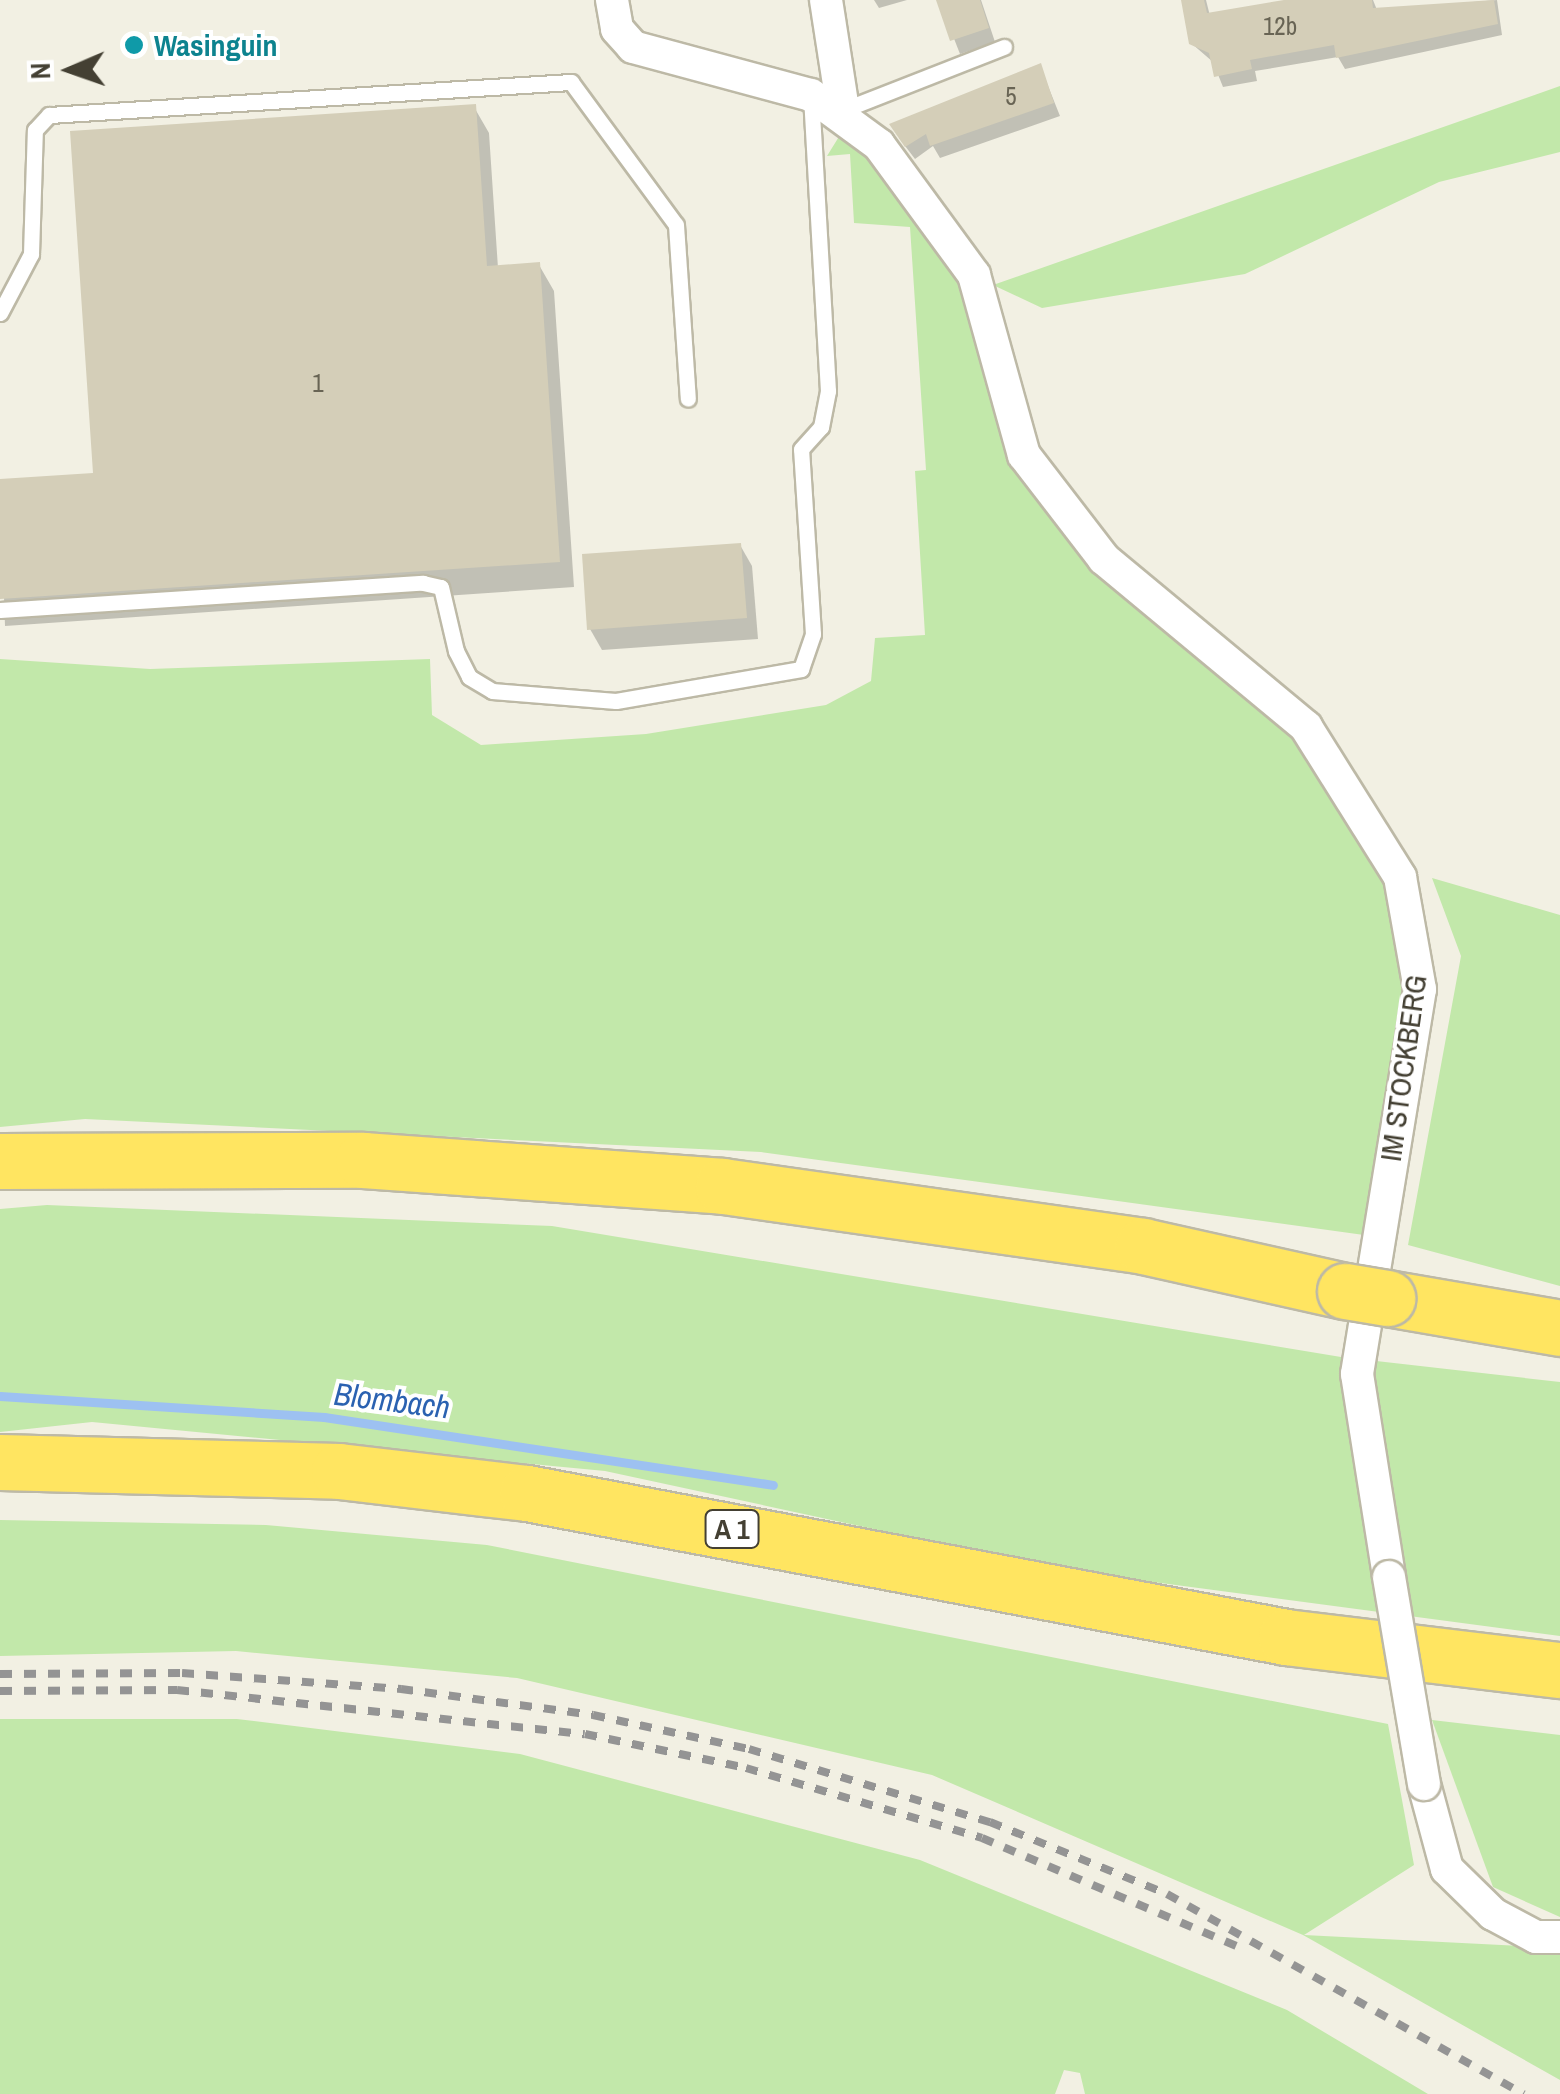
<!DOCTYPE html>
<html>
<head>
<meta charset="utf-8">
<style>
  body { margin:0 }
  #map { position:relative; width:1560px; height:2094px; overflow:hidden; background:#f2f0e3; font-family:"Archivo Narrow",sans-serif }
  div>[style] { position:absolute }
  .green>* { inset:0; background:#c2e8aa }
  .shadow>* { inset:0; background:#0003 }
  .stream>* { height:9px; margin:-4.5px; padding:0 4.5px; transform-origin:4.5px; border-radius:4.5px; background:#9dc1f1 }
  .building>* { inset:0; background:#d4ceb8 }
  .roads { filter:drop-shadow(2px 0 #bdb9a6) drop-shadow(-2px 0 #bdb9a6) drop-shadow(0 2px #bdb9a6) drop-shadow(0 -2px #bdb9a6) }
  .lane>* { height:15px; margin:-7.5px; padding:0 7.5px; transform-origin:7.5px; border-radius:7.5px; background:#fff }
  .street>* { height:32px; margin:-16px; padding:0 16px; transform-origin:16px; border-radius:16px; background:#fff }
  .highway>* { height:55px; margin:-27.5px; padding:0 27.5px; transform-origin:27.5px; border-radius:27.5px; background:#ffe561 }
  .rail>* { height:8px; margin-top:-4px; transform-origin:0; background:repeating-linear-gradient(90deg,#949494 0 12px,transparent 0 24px) }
  .bridges { filter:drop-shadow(2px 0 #bdb9a6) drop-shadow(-2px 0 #bdb9a6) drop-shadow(0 2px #bdb9a6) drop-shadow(0 -2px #bdb9a6) }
  .street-bridge>* { height:32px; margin:-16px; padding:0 16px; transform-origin:16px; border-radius:16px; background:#fff }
  .highway-bridge>* { height:55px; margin:-27.5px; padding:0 27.5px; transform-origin:27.5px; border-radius:27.5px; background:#ffe561 }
  .dots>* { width:28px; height:28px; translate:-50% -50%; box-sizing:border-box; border:5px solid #fff; border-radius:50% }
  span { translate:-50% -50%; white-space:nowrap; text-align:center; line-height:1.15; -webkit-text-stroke:8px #fff; paint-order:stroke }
  .number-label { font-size:25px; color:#686454 }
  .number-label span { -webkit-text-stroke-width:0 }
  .shield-label span { padding:2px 8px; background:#fff; border:2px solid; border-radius:8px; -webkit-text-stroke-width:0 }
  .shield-label { font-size:28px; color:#444033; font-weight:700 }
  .culture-label { font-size:30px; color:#0d838f; font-weight:700 }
  .left { translate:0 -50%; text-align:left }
  .street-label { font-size:30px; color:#444033 }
  .water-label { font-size:32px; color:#2b62b1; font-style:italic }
  .north { position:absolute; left:20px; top:20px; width:100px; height:100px; -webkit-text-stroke:8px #fff; paint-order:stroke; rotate:268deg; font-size:28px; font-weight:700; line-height:40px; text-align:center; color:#444033 }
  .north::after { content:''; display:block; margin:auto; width:35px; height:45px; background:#444033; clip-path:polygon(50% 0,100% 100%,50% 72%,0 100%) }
</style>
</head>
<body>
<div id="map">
  <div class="green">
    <i style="clip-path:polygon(1560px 86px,1560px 152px,1439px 182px,1245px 274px,1042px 308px,993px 285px)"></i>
    <i style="clip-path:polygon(840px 135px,875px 162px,952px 261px,1009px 451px,1119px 591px,1308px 749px,1375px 858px,1395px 912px,1405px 999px,1364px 1235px,761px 1152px,85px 1119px,0 1127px,0 659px,150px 669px,430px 659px,432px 715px,481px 745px,646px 734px,826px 705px,871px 681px,875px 638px,925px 635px,915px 471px,926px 470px,910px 227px,854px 223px,850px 154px,827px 156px)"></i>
    <i style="clip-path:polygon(1432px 878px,1560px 915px,1560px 1286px,1408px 1245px,1461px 956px)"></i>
    <i style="clip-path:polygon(47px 1205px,552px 1226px,1341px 1357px,1560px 1382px,1560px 1636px,1063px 1570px,605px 1471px,92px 1422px,0 1432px,0 1209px)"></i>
    <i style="clip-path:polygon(0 1520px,266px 1525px,487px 1545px,1388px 1724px,1414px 1865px,1304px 1935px,1560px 1948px,1560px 2080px,1303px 1935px,932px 1775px,517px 1678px,236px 1651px,0 1656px)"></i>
    <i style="clip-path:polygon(0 1719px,237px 1719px,520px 1754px,920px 1860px,1287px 2010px,1428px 2094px,1085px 2094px,1080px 2073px,1064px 2070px,1055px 2094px,0 2094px)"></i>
    <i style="clip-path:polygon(1432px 1720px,1560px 1735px,1560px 1917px,1493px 1887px)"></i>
  </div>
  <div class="shadow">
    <i style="clip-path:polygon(874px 0,907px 0,879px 8px)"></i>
    <i style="clip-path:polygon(939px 0,981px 0,995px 42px,960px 54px)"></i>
    <i style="clip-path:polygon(1184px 0,1206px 0,1210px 16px,1326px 0,1373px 0,1377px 10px,1497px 0,1502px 35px,1345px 69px,1338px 57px,1255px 71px,1257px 81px,1223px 87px,1213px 62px,1191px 43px)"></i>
    <i style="clip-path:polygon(1040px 66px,1060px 116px,940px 158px,933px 146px,915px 159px,899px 138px)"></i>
    <i style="clip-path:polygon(474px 107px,489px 133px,498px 268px,539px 265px,554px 291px,574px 587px,5px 626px,0 481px,96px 475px)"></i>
    <i style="clip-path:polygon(740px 545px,752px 566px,758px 639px,602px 650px,590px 629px)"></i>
  </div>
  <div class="stream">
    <i style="left:0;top:1396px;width:325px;rotate:3.7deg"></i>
    <i style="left:324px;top:1417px;width:454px;rotate:8.6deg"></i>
  </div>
  <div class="building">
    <i style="clip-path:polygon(936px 0,980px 0,989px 28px,950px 41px)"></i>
    <i style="clip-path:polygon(1181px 0,1204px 0,1207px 13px,1284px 0,1372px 0,1373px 8px,1494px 0,1498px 24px,1336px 58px,1334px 45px,1250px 60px,1252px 69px,1214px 77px,1209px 53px,1189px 44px)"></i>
    <i style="clip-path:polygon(1041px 63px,1054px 103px,930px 146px,926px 134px,905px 147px,889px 124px)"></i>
    <i style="clip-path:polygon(476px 104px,487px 266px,540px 262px,560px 562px,0 599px,0 479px,93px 473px,70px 131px)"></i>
    <i style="clip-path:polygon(741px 543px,747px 618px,587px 630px,582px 554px)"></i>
  </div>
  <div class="roads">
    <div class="lane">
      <i style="left:843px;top:110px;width:173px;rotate:-21.4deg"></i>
      <i style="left:0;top:313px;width:67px;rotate:-62.3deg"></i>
      <i style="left:31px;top:254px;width:124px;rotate:-88.2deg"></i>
      <i style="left:35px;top:130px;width:21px;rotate:-47deg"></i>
      <i style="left:49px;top:115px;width:523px;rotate:-3.62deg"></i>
      <i style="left:571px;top:82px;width:177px;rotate:53.7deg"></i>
      <i style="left:676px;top:225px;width:174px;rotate:86.1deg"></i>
      <i style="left:0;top:610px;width:424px;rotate:-3.7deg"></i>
      <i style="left:423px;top:583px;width:18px;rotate:13deg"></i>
      <i style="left:441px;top:587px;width:66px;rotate:76.8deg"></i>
      <i style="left:456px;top:651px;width:29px;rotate:63deg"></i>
      <i style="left:469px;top:677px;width:27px;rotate:31deg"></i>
      <i style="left:492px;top:691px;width:124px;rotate:4.6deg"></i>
      <i style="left:616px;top:701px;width:188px;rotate:-9.8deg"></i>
      <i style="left:801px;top:669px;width:37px;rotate:-71deg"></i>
      <i style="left:813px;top:634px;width:185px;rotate:-93.7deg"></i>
      <i style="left:801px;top:449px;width:30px;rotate:-48deg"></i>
      <i style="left:821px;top:427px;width:37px;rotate:-79deg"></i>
      <i style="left:828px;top:391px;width:292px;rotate:-93.3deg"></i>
    </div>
    <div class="street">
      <i style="left:612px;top:0;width:29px;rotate:80deg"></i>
      <i style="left:617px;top:29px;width:24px;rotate:48deg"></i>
      <i style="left:633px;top:47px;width:184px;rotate:15.1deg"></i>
      <i style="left:811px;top:95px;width:84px;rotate:36.3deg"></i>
      <i style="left:879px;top:145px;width:161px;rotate:53.8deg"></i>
      <i style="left:974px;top:275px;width:187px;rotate:74.5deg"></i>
      <i style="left:1024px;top:455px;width:131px;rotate:52.4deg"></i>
      <i style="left:1104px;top:559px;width:263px;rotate:39.7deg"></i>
      <i style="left:1306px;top:727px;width:177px;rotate:57.9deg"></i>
      <i style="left:1400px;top:877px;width:114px;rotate:79.9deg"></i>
      <i style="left:1420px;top:989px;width:390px;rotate:99.3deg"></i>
      <i style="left:1357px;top:1374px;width:206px;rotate:81deg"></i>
      <i style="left:826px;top:0;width:111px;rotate:81.2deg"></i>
      <i style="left:1424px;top:1784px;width:88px;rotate:74.9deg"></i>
      <i style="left:1447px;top:1869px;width:64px;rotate:44.4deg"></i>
      <i style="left:1493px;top:1914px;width:49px;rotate:28.1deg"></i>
      <i style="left:1536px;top:1937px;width:24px"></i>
    </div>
    <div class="highway">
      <i style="left:0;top:1161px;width:363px;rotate:-0.2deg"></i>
      <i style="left:363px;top:1160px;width:361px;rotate:4.1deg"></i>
      <i style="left:723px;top:1186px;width:424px;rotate:8.1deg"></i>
      <i style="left:1143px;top:1246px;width:207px;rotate:12.6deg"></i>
      <i style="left:1387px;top:1298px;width:176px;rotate:9.8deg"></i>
      <i style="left:0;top:1462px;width:339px;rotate:1.5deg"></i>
      <i style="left:339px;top:1471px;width:189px;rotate:6.7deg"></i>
      <i style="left:527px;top:1493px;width:773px;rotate:10.74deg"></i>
      <i style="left:1286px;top:1637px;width:276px;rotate:6.9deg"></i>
    </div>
  </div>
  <div class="rail">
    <i style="left:0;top:1674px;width:182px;rotate:-0.3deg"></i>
    <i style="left:182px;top:1673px;width:220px;rotate:4.2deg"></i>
    <i style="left:401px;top:1689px;width:194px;rotate:7.7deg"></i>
    <i style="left:593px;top:1715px;width:160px;rotate:12.3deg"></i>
    <i style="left:749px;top:1749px;width:252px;rotate:16.9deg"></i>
    <i style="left:990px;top:1822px;width:191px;rotate:22.1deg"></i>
    <i style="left:1167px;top:1894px;width:409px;rotate:29.3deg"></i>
    <i style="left:0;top:1691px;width:177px;rotate:-0.3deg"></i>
    <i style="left:177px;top:1690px;width:410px;rotate:6.2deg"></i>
    <i style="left:585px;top:1734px;width:165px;rotate:11.9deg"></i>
    <i style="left:746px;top:1768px;width:246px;rotate:16.5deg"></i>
    <i style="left:982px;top:1838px;width:277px;rotate:23deg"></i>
  </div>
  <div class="bridges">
    <div class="street-bridge">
      <i style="left:1389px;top:1577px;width:210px;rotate:80.4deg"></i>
    </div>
    <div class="highway-bridge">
      <i style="left:1345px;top:1291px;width:43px;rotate:9.5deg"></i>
    </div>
  </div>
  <div class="dots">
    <i style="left:134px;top:45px;background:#0f9aa8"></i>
  </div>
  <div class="number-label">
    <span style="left:1280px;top:26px">12b</span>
    <span style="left:1011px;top:96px">5</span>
    <span style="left:318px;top:383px">1</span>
  </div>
  <div class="shield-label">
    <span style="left:732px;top:1529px">A 1</span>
  </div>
  <div class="culture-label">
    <span class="left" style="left:154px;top:45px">Wasinguin</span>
  </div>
  <div class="street-label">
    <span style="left:1403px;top:1068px;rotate:-82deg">IM STOCKBERG</span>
  </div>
  <div class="water-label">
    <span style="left:392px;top:1401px;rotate:7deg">Blombach</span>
  </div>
  <div class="north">N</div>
</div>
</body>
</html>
